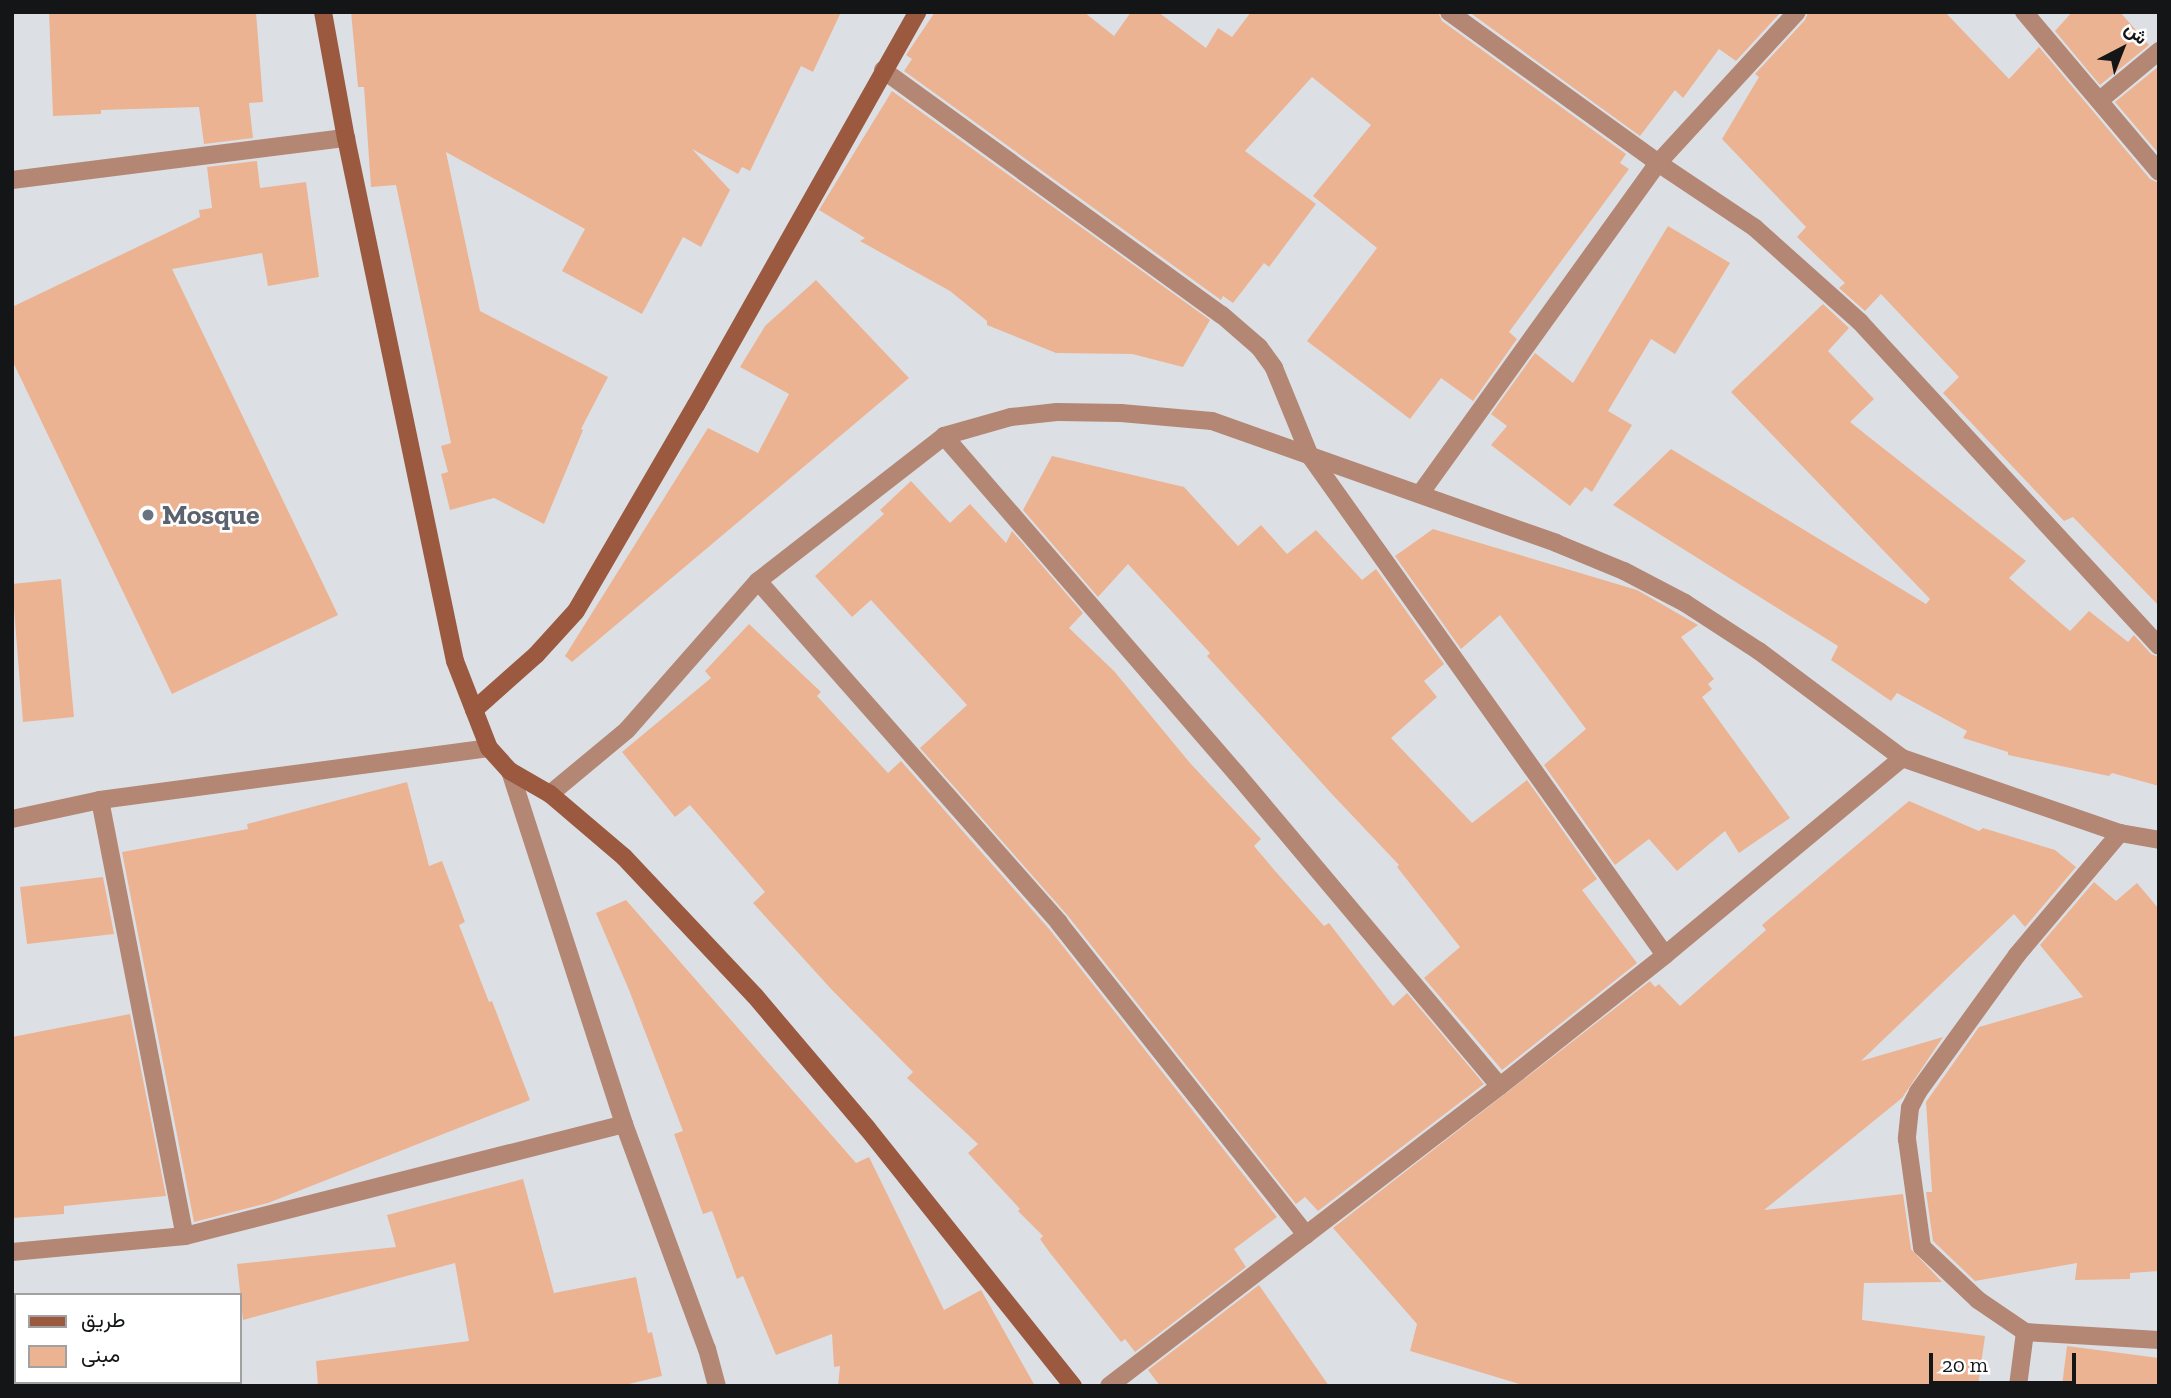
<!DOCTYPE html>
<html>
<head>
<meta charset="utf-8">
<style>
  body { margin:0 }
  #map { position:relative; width:2171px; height:1398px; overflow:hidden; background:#dce0e5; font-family:"Zilla Slab",Vazirmatn,serif }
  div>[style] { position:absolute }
  .building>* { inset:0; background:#ecb392 }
  .street>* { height:18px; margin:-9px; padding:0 9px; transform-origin:9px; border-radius:9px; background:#b48674 }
  .secondary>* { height:18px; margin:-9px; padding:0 9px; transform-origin:9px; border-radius:9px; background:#9b593f }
  .dots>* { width:19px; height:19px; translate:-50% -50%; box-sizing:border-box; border:4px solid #fff; border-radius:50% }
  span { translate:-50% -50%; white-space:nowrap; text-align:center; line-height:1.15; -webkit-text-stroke:5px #fff; paint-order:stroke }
  .worship-label { font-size:28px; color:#5b616d; font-weight:700 }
  .left { translate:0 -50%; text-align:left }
  .frame { position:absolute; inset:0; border:14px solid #131516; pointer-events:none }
  .legend { position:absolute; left:14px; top:1293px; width:228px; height:91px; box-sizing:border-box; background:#fff; border:2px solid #a1a1a2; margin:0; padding:9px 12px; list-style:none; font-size:21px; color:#131516 }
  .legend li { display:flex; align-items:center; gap:14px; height:35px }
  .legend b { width:35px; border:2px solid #a1a1a2 }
  .north { position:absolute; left:2087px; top:14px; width:70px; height:70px; -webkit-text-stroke:5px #fff; paint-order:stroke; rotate:42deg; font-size:19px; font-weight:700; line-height:28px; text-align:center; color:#131516 }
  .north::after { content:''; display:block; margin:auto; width:24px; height:32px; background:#131516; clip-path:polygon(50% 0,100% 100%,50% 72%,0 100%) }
  .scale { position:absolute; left:1929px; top:1353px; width:147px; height:32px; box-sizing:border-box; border:4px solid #131516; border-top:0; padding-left:9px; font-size:21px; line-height:24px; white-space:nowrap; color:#131516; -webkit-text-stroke:5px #fff; paint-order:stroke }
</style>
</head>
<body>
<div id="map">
  <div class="building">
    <i style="clip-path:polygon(49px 12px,256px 12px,263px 102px,249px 103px,253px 138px,204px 144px,199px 107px,101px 110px,101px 114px,53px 116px)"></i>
    <i style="clip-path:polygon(351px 12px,841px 12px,813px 72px,801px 66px,750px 171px,742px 167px,738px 174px,692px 149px,730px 190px,701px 247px,683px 237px,642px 314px,562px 271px,585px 229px,446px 152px,480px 311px,608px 377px,581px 429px,583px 430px,544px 524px,494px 498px,450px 510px,441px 474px,448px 472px,441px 446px,451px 443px,396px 185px,371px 187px,364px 87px,358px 87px)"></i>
    <i style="clip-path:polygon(935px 12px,1084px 12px,1114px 36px,1131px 12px,1158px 12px,1206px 48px,1218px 28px,1232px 37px,1251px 12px,1438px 12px,1442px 21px,1626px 154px,1620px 163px,1629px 169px,1509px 332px,1517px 339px,1473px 401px,1441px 378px,1410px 419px,1307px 341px,1377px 248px,1313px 196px,1371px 125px,1312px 77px,1245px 151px,1316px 204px,1269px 267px,1264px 263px,1233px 303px,1223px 296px,1221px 300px,904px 71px,912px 59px,906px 55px)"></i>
    <i style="clip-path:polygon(1469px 12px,1781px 12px,1736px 61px,1719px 49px,1683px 98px,1675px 90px,1640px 136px)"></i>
    <i style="clip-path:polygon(1808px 12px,1945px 12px,2009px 79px,2039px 47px,2150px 179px,2159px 183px,2159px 606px,2073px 517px,2064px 521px,1943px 393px,1959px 377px,1881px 294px,1865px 311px,1839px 288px,1845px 283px,1797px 237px,1806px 227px,1722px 139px,1759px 77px,1755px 74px,1805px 20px)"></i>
    <i style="clip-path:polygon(2072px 12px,2120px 12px,2149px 45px,2100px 85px,2055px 31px)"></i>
    <i style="clip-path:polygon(2159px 66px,2159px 154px,2115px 102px)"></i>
    <i style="clip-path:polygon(892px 91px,1210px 320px,1183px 367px,1132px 354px,1056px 353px,987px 325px,987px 321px,950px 291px,860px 241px,865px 238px,819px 210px)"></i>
    <i style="clip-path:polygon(257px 161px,260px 188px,306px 182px,319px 277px,268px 286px,262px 253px,172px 269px,338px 615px,172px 694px,12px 360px,12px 307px,200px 217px,199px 210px,212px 208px,207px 167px)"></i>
    <i style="clip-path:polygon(1668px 226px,1730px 263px,1675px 354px,1651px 339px,1608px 411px,1632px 425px,1592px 492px,1585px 487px,1570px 506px,1491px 445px,1507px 426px,1491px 414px,1535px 353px,1573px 383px)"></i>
    <i style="clip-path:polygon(816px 280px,909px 378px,572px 662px,565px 656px,708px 428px,758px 453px,789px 394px,740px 367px,765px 326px)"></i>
    <i style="clip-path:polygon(1823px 304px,1849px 328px,1828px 351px,1874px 399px,1850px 422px,2026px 561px,2009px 578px,2070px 631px,2089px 611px,2128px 642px,2134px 635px,2151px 654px,2159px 657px,2159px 786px,2112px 773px,2109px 776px,2008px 755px,2008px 752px,1963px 738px,1967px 731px,1897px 693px,1891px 701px,1831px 660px,1838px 646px,1613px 505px,1671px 449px,1926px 604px,1930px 599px,1731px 392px)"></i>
    <i style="clip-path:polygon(1052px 456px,1184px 487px,1238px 546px,1261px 525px,1287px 554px,1316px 530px,1362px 580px,1376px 569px,1444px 664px,1424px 681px,1437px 697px,1391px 738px,1472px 823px,1527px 780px,1597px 879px,1582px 890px,1637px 963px,1502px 1070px,1424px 978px,1460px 947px,1397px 867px,1399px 865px,1330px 792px,1207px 656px,1210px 653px,1128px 564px,1098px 597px,1023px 510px)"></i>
    <i style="clip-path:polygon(911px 481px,950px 523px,970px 504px,1006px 543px,1012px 531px,1083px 613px,1069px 628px,1114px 671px,1190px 763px,1261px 839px,1254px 846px,1276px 872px,1324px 926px,1329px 923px,1393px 1006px,1407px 993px,1484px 1084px,1318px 1211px,1305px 1197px,1296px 1204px,1068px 916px,920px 748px,967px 705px,871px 600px,852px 617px,815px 576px,884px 514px,880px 510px)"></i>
    <i style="clip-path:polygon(1433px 529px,1637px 590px,1698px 625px,1681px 637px,1714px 679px,1708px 684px,1712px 689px,1702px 697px,1790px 818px,1739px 853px,1725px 831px,1677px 871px,1649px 839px,1615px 865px,1544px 765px,1586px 729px,1500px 615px,1461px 649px,1395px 556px)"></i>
    <i style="clip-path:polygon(61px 579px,74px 717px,23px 722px,12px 584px)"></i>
    <i style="clip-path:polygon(749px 624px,821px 692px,817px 696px,888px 773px,901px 761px,1050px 930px,1277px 1217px,1234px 1249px,1246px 1267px,1135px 1352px,1125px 1339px,1121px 1342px,1050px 1253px,1040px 1239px,1043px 1236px,1018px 1211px,1020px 1209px,968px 1153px,978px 1144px,907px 1078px,913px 1072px,832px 990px,753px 903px,765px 892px,690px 805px,675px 817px,622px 752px,711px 678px,705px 671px)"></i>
    <i style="clip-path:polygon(407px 782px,429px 866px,442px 861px,465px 922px,459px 925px,489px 1002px,492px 1001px,530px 1100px,268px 1203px,194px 1222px,122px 852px,248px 829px,247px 824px)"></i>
    <i style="clip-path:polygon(1909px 801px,1979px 831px,1983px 828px,2055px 850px,2076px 867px,2025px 927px,2014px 914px,1861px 1061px,1943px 1037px,1902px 1098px,1764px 1210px,1903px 1194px,1911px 1249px,1942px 1282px,1864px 1283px,1862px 1320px,1985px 1336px,1978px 1386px,1526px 1386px,1410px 1351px,1417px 1324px,1333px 1228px,1650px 981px,1655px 987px,1659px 984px,1680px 1006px,1766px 930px,1762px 925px)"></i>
    <i style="clip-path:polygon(103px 877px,114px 934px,27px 944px,20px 887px)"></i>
    <i style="clip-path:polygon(2094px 882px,2116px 901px,2137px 883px,2159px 909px,2159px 1271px,2130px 1273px,2130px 1279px,2075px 1280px,2077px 1263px,1975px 1281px,1933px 1241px,1926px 1192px,1932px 1192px,1926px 1102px,1979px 1027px,2083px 997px,2040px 945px)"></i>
    <i style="clip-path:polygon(626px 900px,856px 1163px,869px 1157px,944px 1310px,981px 1290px,1035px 1386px,838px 1386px,840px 1366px,834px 1367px,832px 1334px,776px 1355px,743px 1276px,737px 1279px,712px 1211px,703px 1214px,674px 1134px,683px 1131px,629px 990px,596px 913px)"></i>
    <i style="clip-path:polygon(130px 1014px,166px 1196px,64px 1206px,64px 1214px,12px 1218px,12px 1037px)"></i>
    <i style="clip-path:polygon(523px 1179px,554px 1293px,636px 1277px,648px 1333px,652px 1332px,662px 1376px,621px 1386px,318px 1386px,316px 1361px,469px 1341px,455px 1263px,243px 1320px,237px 1264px,396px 1247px,387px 1215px)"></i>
    <i style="clip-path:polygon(1259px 1285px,1329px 1386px,1160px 1386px,1148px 1370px)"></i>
    <i style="clip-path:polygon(2067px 1346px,2159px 1358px,2159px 1386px,2062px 1386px)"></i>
  </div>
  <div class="street">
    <i style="left:1449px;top:12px;width:258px;rotate:35.8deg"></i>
    <i style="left:1658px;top:163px;width:117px;rotate:33.8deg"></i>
    <i style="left:1755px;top:228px;width:141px;rotate:41.8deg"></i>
    <i style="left:1860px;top:322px;width:441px;rotate:47.3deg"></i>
    <i style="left:2024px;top:12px;width:209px;rotate:49.8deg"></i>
    <i style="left:883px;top:70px;width:418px;rotate:35.9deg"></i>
    <i style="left:1222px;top:315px;width:49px;rotate:40.9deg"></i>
    <i style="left:1259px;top:347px;width:26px;rotate:54deg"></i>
    <i style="left:1274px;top:368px;width:95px;rotate:67.8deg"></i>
    <i style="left:1310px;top:456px;width:612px;rotate:54.57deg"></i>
    <i style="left:2100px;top:100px;width:77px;rotate:-39.7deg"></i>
    <i style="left:12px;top:180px;width:337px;rotate:-7.2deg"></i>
    <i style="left:944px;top:436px;width:446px;rotate:49.1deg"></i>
    <i style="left:1236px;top:773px;width:409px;rotate:49.9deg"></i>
    <i style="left:1420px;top:494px;width:408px;rotate:-54.3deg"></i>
    <i style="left:1658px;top:163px;width:205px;rotate:-47.4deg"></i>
    <i style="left:758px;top:581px;width:456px;rotate:48.6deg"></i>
    <i style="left:1059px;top:923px;width:398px;rotate:51.6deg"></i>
    <i style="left:510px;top:771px;width:371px;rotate:72.1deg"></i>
    <i style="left:624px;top:1124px;width:240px;rotate:69.8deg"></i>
    <i style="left:707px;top:1349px;width:38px;rotate:75deg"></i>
    <i style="left:550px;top:794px;width:100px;rotate:-39.7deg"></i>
    <i style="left:627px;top:730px;width:198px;rotate:-48.7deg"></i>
    <i style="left:758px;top:581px;width:236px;rotate:-37.9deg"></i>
    <i style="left:944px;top:436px;width:70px;rotate:-15.8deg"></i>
    <i style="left:1011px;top:417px;width:46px;rotate:-6.2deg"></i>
    <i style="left:1057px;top:412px;width:64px;rotate:0.9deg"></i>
    <i style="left:1121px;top:413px;width:91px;rotate:5deg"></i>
    <i style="left:1212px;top:421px;width:365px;rotate:19.5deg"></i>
    <i style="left:1556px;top:543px;width:74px;rotate:22.4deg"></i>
    <i style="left:1624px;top:571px;width:69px;rotate:27.7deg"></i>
    <i style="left:1685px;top:603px;width:88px;rotate:33deg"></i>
    <i style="left:1759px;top:651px;width:179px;rotate:36.8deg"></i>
    <i style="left:1902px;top:758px;width:231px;rotate:19deg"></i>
    <i style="left:2120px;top:833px;width:40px;rotate:10deg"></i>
    <i style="left:100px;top:800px;width:444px;rotate:79deg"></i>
    <i style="left:12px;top:819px;width:90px;rotate:-12.2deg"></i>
    <i style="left:100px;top:800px;width:392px;rotate:-7.6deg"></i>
    <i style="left:2120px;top:833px;width:160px;rotate:130.2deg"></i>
    <i style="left:2017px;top:955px;width:169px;rotate:125.9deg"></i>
    <i style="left:1918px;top:1092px;width:18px;rotate:117deg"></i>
    <i style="left:1910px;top:1108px;width:31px;rotate:96deg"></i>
    <i style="left:1907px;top:1139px;width:109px;rotate:82.1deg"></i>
    <i style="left:1922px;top:1247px;width:77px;rotate:43.4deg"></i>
    <i style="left:1978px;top:1300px;width:57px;rotate:34.2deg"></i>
    <i style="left:2025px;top:1332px;width:134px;rotate:3.4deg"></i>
    <i style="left:12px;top:1252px;width:174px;rotate:-5.3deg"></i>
    <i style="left:185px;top:1236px;width:453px;rotate:-14.3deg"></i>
    <i style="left:1109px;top:1386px;width:493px;rotate:-37.5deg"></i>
    <i style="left:1500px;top:1086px;width:211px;rotate:-38.4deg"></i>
    <i style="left:1665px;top:955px;width:308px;rotate:-39.7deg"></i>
    <i style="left:2018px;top:1386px;width:54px;rotate:-82.6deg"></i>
  </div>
  <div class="secondary">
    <i style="left:323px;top:12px;width:128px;rotate:79.7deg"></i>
    <i style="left:346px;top:138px;width:534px;rotate:78.23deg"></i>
    <i style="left:455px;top:661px;width:93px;rotate:68.7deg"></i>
    <i style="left:489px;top:748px;width:31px;rotate:48deg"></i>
    <i style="left:510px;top:771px;width:46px;rotate:29.9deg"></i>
    <i style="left:550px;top:794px;width:97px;rotate:40.4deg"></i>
    <i style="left:624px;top:857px;width:191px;rotate:46.7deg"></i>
    <i style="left:755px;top:996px;width:173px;rotate:49.7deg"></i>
    <i style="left:867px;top:1128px;width:330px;rotate:51.4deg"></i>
    <i style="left:474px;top:710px;width:83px;rotate:-41.6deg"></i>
    <i style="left:536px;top:655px;width:59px;rotate:-47.7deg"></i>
    <i style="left:576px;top:611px;width:238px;rotate:-59.8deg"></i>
    <i style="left:696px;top:405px;width:451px;rotate:-60.6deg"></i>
  </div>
  <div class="dots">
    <i style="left:148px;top:515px;background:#6b7280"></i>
  </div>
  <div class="worship-label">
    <span class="left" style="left:162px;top:515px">Mosque</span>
  </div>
  <div class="frame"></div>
  <ul class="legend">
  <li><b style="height:9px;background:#9b593f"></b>طريق</li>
  <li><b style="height:19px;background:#ecb392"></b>مبنى</li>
  </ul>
  <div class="north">ش</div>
  <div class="scale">20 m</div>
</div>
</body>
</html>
